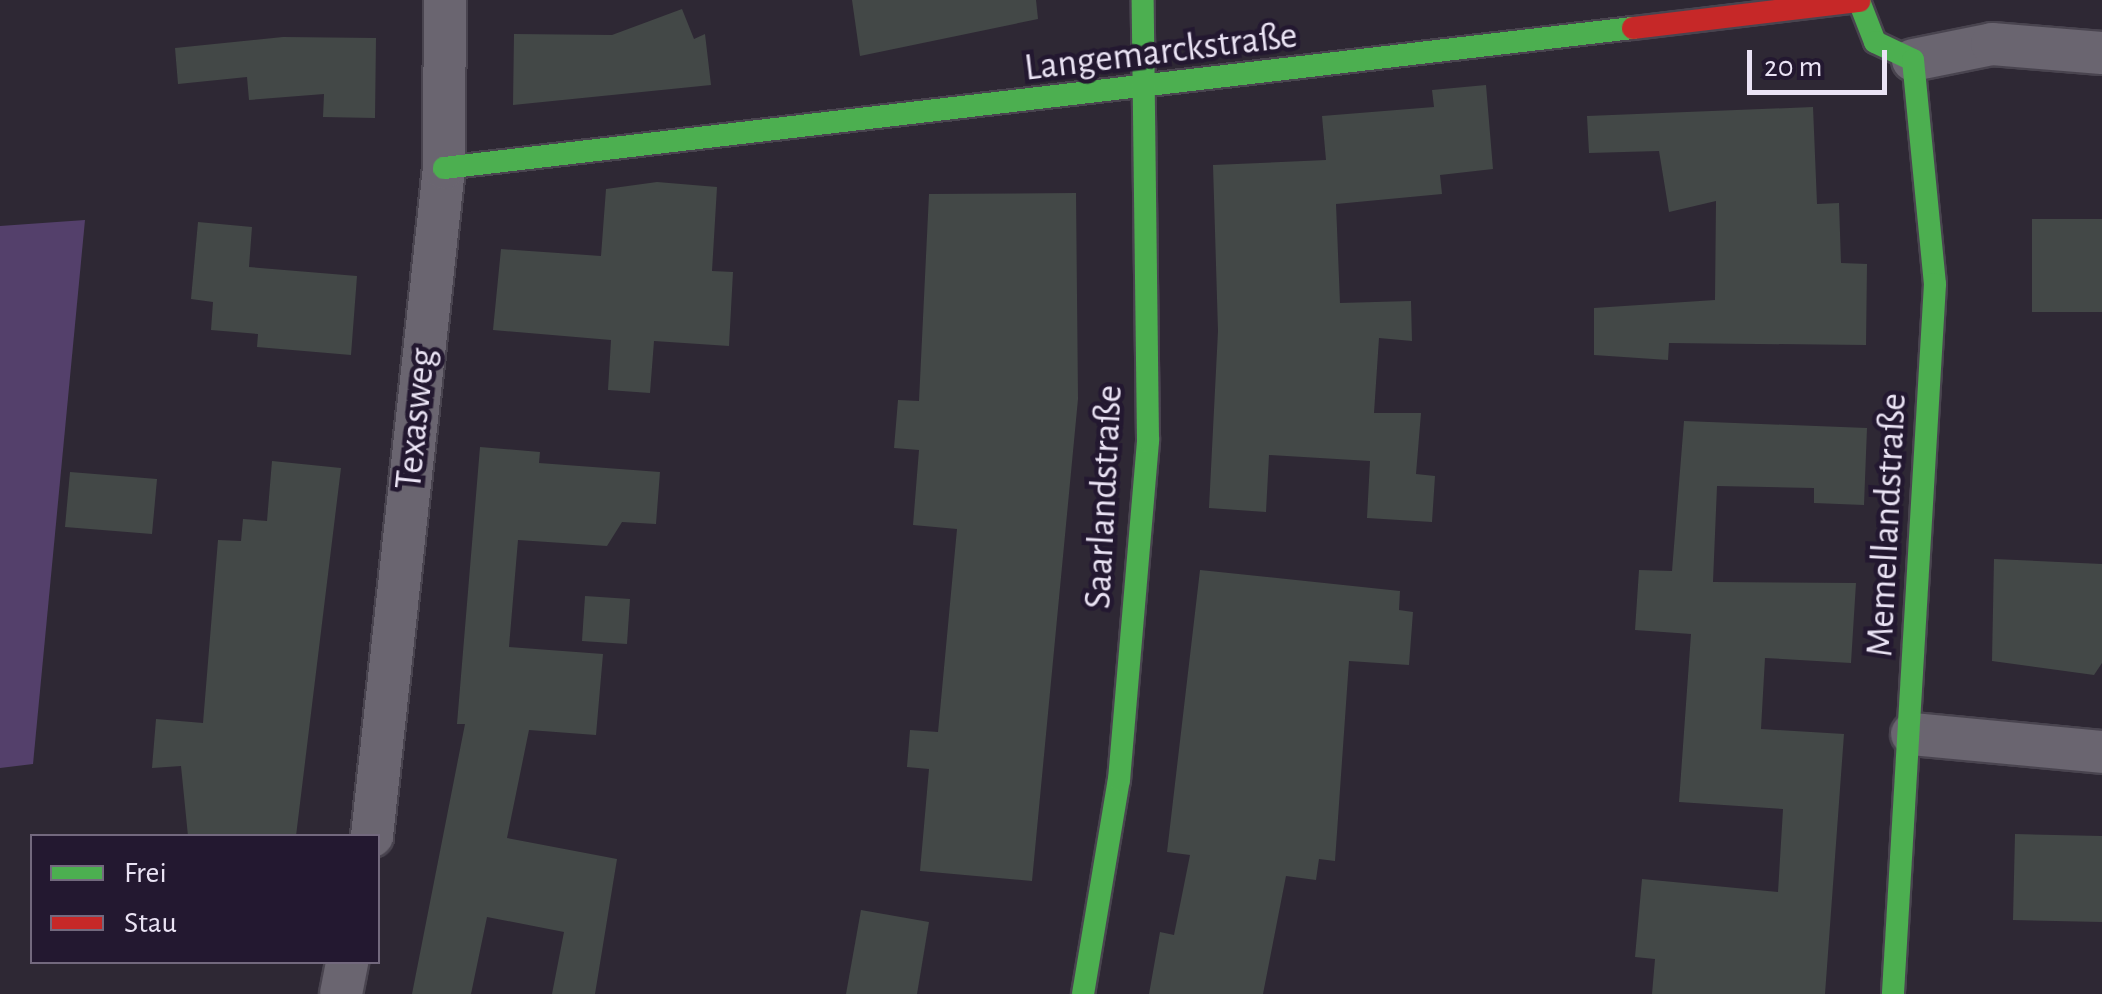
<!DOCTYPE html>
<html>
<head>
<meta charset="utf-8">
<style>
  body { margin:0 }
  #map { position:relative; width:2102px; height:994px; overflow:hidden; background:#2e2834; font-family:"Alegreya Sans",sans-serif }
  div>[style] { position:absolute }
  .green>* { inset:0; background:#54406b }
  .building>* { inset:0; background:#434847 }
  .roads { filter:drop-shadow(2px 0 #49444f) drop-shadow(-2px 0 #49444f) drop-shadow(0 2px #49444f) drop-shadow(0 -2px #49444f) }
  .street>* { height:42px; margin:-21px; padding:0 21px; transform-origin:21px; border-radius:21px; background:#6a6570 }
  .fast>* { height:22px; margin:-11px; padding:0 11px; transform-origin:11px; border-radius:11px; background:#4caf50 }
  .jam>* { height:22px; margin:-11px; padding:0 11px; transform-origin:11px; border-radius:11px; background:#c62828 }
  span { translate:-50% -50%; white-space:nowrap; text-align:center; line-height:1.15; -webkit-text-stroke:9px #231830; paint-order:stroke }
  .street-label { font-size:38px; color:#eae3f4 }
  .legend { position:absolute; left:30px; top:834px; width:350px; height:130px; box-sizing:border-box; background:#231830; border:2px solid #73697e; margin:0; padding:12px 18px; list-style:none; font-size:30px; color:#eae3f4 }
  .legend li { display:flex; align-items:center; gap:20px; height:50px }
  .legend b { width:50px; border:2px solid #73697e }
  .scale { position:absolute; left:1747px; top:50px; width:140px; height:45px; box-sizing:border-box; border:5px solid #eae3f4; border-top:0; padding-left:12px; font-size:30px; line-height:35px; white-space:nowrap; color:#eae3f4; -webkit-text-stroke:8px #231830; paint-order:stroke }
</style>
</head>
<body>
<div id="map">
  <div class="green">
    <i style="clip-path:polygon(85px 220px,33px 764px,0 768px,0 226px)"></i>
  </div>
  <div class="building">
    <i style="clip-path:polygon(852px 0,1036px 0,1038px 19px,860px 56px)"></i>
    <i style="clip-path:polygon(682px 9px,694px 39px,705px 34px,711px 85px,513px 105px,514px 34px,612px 35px)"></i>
    <i style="clip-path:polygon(283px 37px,376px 38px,375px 118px,323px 117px,324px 94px,249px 100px,247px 77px,178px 84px,175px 48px)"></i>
    <i style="clip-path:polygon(1486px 85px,1493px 169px,1440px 175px,1442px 194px,1336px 204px,1340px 303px,1411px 301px,1412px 341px,1379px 338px,1374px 413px,1421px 413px,1416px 474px,1435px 476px,1432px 522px,1367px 518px,1370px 461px,1269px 455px,1266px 512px,1209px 508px,1218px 331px,1213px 165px,1326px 160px,1322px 116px,1434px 107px,1432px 90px)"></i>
    <i style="clip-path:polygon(1813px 107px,1817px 204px,1839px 203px,1841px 263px,1867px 264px,1866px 345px,1669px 343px,1668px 360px,1594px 355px,1594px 308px,1715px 300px,1716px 201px,1669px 212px,1659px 151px,1589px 153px,1587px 116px)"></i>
    <i style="clip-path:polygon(657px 182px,717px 187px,712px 271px,733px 272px,729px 346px,654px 341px,650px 393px,608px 390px,611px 340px,493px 330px,501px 249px,601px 256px,606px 189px)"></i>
    <i style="clip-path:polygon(1076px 193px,1078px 399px,1032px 881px,920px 871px,929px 769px,907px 767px,910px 730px,938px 732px,957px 529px,913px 525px,919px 450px,894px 448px,898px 400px,919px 401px,929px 194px)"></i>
    <i style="clip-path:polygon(2032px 219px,2102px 219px,2102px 312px,2032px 312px)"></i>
    <i style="clip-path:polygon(198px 222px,252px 227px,249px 267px,357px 276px,351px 355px,257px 347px,258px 334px,211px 330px,213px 302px,191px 299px)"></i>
    <i style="clip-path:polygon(1684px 421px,1867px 428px,1864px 505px,1814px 503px,1814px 488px,1717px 486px,1713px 582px,1856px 583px,1851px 663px,1765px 658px,1761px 729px,1844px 734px,1825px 994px,1652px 994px,1655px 959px,1635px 957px,1642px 879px,1778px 892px,1783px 809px,1679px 802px,1691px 634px,1635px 630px,1639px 570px,1672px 571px)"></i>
    <i style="clip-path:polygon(480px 447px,540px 452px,539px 463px,660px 472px,656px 524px,622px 522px,607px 546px,518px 540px,509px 647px,603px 654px,596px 735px,529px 730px,507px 838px,617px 859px,595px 994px,552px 994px,564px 932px,487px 917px,471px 994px,412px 994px,465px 724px,457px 724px)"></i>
    <i style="clip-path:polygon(272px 461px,341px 468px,296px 836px,188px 836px,181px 766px,152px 768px,156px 719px,203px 723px,218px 540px,241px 541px,243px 519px,267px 521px)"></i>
    <i style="clip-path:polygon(70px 472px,157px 479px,152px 534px,65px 527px)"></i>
    <i style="clip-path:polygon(1994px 559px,2102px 564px,2102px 663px,2094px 675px,1992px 661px)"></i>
    <i style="clip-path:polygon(1200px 570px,1400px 591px,1399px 610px,1413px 612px,1409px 665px,1349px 661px,1335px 861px,1319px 859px,1316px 880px,1286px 876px,1263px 994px,1149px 994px,1160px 932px,1174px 935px,1190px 855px,1167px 852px)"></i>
    <i style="clip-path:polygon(585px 596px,630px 599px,627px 644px,582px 641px)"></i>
    <i style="clip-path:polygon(2015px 834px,2102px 836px,2102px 922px,2013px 920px)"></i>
    <i style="clip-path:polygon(861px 910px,929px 922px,917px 994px,846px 994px)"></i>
  </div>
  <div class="roads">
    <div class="street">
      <i style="left:1913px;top:60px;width:81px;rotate:-11.4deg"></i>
      <i style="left:1992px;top:44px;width:110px;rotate:4.7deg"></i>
      <i style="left:1912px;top:734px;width:191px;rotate:5.4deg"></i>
      <i style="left:372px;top:836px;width:672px;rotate:-83.85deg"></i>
      <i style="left:444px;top:168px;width:168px;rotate:-89.7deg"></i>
      <i style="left:341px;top:994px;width:33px;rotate:-79deg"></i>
    </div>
    <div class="fast">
      <i style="left:1859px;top:1px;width:44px;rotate:68.7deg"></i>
      <i style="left:1875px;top:42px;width:42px;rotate:25.3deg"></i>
      <i style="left:1913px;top:60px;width:225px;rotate:84.4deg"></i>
      <i style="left:1935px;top:284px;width:711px;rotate:93.39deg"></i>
      <i style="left:444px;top:168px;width:1197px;rotate:-6.72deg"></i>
      <i style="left:1083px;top:994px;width:217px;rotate:-80.5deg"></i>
      <i style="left:1119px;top:780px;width:341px;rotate:-85.1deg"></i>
      <i style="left:1148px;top:440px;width:440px;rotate:-90.7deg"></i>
    </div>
    <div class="jam">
      <i style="left:1633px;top:28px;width:228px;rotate:-6.8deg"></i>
    </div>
  </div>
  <div class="street-label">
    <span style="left:1161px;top:53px;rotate:-7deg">Langemarckstraße</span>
    <span style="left:417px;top:419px;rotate:-84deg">Texasweg</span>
    <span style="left:1105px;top:497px;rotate:-87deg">Saarlandstraße</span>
    <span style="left:1888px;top:525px;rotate:-87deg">Memellandstraße</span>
  </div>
  <ul class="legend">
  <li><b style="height:12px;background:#4caf50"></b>Frei</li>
  <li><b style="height:12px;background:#c62828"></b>Stau</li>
  </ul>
  <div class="scale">20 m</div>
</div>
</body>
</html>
